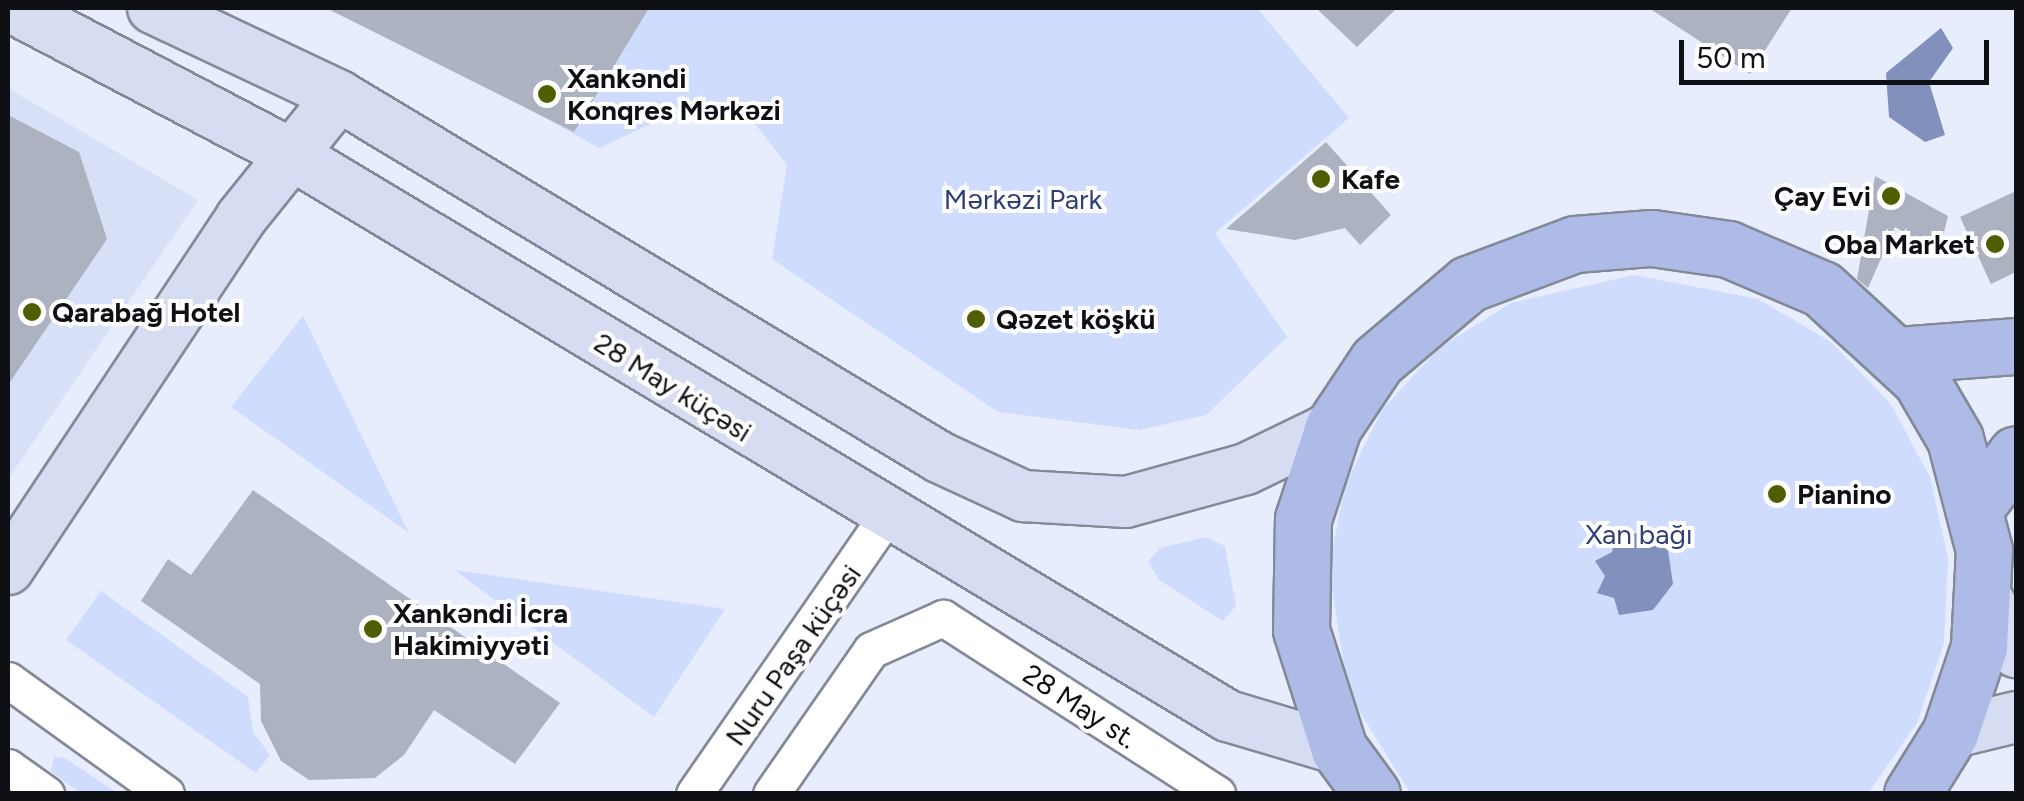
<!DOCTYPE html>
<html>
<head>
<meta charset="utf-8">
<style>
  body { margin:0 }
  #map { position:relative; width:2024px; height:801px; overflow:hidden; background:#e7edfd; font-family:Figtree,sans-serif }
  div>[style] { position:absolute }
  .built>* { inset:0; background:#d8e0f7 }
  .green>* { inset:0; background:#d0dcfd }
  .water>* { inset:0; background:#8291bc }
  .building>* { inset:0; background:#adb2c1 }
  .roads { filter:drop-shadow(2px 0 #848997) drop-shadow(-2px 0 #848997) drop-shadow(0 2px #848997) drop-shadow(0 -2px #848997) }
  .street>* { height:35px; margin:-17.5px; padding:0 17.5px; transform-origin:17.5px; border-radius:17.5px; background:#fff }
  .secondary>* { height:50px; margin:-25px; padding:0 25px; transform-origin:25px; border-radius:25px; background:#d6ddf2 }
  .primary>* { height:55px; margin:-27.5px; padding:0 27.5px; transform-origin:27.5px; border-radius:27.5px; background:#aebbe6 }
  .dots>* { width:28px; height:28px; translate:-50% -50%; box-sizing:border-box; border:5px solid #fff; border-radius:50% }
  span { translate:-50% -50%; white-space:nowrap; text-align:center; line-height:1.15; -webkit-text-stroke:8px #fff; paint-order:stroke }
  .poi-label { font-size:28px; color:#0e1015; font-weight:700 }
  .left { translate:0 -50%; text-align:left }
  .right { translate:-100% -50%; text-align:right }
  .park-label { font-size:28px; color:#2f3f76 }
  .street-label { font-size:28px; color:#0e1015 }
  .frame { position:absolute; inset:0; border:10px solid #0e1015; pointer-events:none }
  .scale { position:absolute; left:1679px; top:40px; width:310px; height:45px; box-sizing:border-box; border:5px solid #0e1015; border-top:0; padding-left:12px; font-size:30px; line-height:35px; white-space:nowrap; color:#0e1015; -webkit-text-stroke:8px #fff; paint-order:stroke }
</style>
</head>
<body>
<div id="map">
  <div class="built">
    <i style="clip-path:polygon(8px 88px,198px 200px,8px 479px)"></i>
  </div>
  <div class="green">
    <i style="clip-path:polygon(345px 8px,1257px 8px,1349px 118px,1215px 233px,1287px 337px,1206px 415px,1139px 430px,998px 412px,772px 259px,787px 165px,752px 120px,701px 101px,599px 148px)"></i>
    <i style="clip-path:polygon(1634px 275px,1758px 299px,1831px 342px,1890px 403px,1930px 477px,1948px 559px,1944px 643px,1917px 723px,1868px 793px,1411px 794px,1348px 693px,1329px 569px,1345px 485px,1382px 410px,1439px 348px,1511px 303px)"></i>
    <i style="clip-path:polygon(303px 316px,409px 533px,231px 407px)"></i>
    <i style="clip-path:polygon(1205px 537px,1225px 546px,1236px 606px,1223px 621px,1159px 580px,1148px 561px,1160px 548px)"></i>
    <i style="clip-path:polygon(454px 570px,725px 609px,654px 717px)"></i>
    <i style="clip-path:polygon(101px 591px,248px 697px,253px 732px,270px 755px,256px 773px,66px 640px)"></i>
    <i style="clip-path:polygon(54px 757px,65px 758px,117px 793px,80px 793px,51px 771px)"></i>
  </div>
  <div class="water">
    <i style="clip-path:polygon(1941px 28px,1953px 48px,1929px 82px,1945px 135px,1925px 142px,1889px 117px,1886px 73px)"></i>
    <i style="clip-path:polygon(1638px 533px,1668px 550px,1673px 584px,1653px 610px,1619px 615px,1614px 598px,1597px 593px,1605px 576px,1595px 561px,1612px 552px,1615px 537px)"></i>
  </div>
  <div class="building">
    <i style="clip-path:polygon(326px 8px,649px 8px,574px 132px)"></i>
    <i style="clip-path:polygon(1316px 8px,1397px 8px,1357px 47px)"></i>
    <i style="clip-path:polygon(1649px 8px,1792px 8px,1750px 74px)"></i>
    <i style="clip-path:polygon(8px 115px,79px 152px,107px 239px,8px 385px)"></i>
    <i style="clip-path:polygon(1326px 142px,1391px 215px,1360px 245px,1345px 228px,1295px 240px,1226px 229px)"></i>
    <i style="clip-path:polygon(1875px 176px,1948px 216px,1939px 252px,1895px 227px,1868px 288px,1857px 279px)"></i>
    <i style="clip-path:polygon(2016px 191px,2016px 272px,1991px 284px,1960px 217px)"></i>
    <i style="clip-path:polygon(253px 490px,560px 703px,515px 764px,434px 710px,404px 755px,375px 778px,309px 780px,281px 761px,261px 721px,260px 684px,141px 601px,168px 559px,191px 575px)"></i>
  </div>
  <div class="roads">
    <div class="street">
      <i style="left:8px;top:680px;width:195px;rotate:35.8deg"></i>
      <i style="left:8px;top:767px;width:47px;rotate:35.4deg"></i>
      <i style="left:694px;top:794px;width:341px;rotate:-55.3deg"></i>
      <i style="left:771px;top:794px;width:175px;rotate:-55.2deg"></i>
      <i style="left:871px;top:650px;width:79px;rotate:-24deg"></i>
      <i style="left:943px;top:618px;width:326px;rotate:32.7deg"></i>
    </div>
    <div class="secondary">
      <i style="left:13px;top:8px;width:312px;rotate:27.7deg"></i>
      <i style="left:289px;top:153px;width:1095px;rotate:30.95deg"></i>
      <i style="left:1228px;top:716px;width:116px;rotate:16.6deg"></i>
      <i style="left:153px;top:8px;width:206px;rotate:25.3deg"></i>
      <i style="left:339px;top:96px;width:700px;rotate:31.03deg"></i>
      <i style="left:939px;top:457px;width:93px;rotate:24.9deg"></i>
      <i style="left:1023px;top:496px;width:103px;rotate:3.3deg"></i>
      <i style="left:1126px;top:502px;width:124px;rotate:-15.4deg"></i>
      <i style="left:1246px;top:469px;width:97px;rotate:-25.8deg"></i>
      <i style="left:8px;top:569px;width:421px;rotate:-56.4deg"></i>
      <i style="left:241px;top:218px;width:156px;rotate:-51.2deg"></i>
      <i style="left:1986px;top:596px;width:64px;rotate:61.8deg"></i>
      <i style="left:1950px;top:733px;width:68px;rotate:-13.6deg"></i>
    </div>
    <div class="primary">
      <i style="left:1896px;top:355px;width:120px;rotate:-4.3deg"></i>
      <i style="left:1977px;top:505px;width:64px;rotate:-52.6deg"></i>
      <i style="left:1372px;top:794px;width:56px;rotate:-126.3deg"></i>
      <i style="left:1339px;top:749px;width:125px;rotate:-107.7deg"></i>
      <i style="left:1301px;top:630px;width:111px;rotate:-89deg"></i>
      <i style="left:1303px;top:519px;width:97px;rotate:-71.9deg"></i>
      <i style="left:1333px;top:427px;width:79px;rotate:-56.3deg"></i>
      <i style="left:1377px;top:361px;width:119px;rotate:-40.2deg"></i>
      <i style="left:1468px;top:284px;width:114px;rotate:-20.5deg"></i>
      <i style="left:1575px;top:244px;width:77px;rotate:-4.5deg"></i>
      <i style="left:1652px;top:238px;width:77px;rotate:8.2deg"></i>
      <i style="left:1728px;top:249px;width:102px;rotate:23.1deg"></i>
      <i style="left:1822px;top:289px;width:133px;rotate:42.6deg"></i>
      <i style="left:1920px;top:379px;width:69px;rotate:59.7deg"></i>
      <i style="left:1955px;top:439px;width:115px;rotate:75.4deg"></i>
      <i style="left:1984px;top:550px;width:97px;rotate:93deg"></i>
      <i style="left:1979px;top:647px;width:91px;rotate:108.6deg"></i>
      <i style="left:1950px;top:733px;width:72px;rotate:121.9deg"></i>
    </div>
  </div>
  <div class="dots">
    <i style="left:547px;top:94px;background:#4f5e00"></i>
    <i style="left:1321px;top:179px;background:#4f5e00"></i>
    <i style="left:1891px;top:196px;background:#4f5e00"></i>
    <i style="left:1995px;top:244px;background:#4f5e00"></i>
    <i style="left:32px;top:312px;background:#4f5e00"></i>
    <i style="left:976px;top:319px;background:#4f5e00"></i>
    <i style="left:1777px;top:494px;background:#4f5e00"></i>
    <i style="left:373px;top:629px;background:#4f5e00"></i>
  </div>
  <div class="poi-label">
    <span class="left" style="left:567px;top:94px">Xankəndi<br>Konqres Mərkəzi</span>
    <span class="left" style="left:1341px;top:179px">Kafe</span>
    <span class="right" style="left:1871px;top:196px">Çay Evi</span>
    <span class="right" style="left:1975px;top:244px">Oba Market</span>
    <span class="left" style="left:52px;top:312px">Qarabağ Hotel</span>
    <span class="left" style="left:996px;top:319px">Qəzet köşkü</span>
    <span class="left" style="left:1797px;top:494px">Pianino</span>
    <span class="left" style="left:393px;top:629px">Xankəndi İcra<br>Hakimiyyəti</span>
  </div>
  <div class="park-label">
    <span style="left:1023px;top:199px">Mərkəzi Park</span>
    <span style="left:1639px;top:534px">Xan bağı</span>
  </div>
  <div class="street-label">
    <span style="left:673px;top:387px;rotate:32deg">28 May küçəsi</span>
    <span style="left:793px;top:655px;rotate:-55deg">Nuru Paşa küçəsi</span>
    <span style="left:1080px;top:706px;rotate:33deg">28 May st.</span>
  </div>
  <div class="frame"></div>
  <div class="scale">50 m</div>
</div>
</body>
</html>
